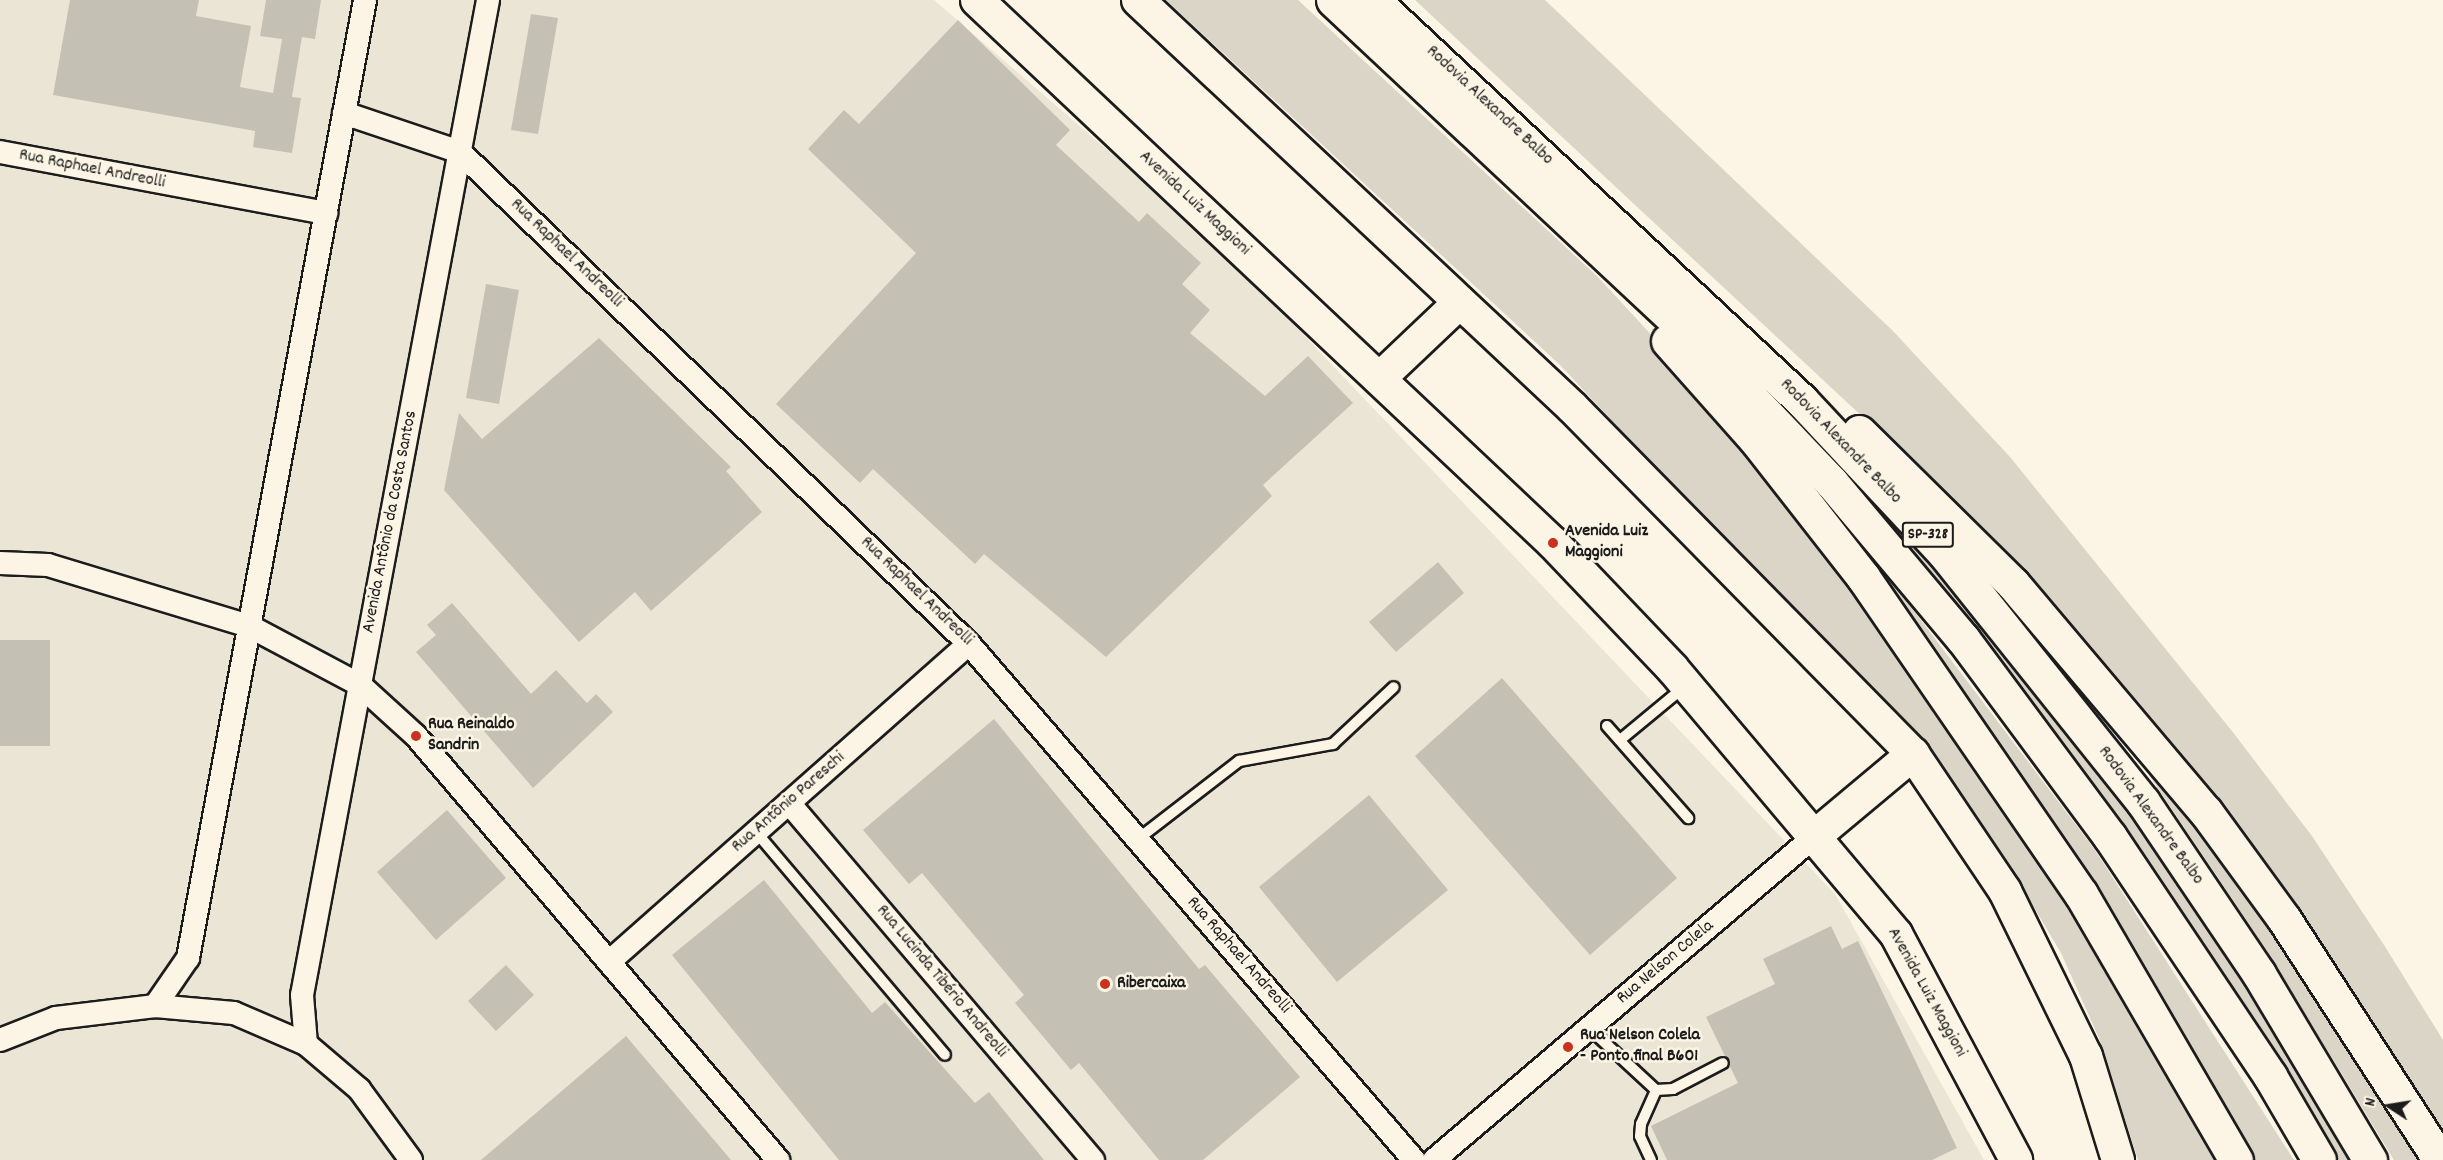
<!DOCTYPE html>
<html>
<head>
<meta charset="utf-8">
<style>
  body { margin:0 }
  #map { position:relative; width:2443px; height:1160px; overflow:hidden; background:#fcf5e5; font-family:Dekko,sans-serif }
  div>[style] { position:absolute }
  .built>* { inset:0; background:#ebe5d6 }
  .green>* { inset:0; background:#dbd5c8 }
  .building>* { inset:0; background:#c4c0b3 }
  .roads { filter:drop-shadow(2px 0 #1c1c1c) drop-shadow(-2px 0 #1c1c1c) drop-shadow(0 2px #1c1c1c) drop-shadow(0 -2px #1c1c1c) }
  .lane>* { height:10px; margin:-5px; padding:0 5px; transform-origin:5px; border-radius:5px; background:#fcf5e5 }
  .street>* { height:22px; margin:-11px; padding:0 11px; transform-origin:11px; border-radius:11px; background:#fcf5e5 }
  .secondary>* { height:32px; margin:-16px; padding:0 16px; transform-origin:16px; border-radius:16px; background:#fcf5e5 }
  .highway>* { height:33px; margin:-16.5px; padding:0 16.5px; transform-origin:16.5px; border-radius:16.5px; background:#fcf5e5 }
  .dots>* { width:16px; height:16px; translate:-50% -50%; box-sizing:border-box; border:3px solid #fcf5e5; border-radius:50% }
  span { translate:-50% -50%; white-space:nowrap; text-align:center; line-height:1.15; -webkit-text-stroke:5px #fcf5e5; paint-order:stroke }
  .shield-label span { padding:2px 4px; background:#fcf5e5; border:2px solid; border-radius:4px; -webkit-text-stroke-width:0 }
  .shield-label { font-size:16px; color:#1c1c1c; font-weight:700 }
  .street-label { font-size:18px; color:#1c1c1c }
  .poi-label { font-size:18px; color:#1c1c1c; font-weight:700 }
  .left { translate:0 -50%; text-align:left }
  .north { position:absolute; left:2359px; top:1076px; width:60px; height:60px; -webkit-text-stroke:4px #fcf5e5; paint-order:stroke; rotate:282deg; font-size:16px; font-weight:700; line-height:24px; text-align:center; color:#1c1c1c }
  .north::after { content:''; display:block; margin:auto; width:21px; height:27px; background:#1c1c1c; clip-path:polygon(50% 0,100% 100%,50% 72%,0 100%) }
</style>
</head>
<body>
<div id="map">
  <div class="built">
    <i style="clip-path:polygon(0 0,934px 0,1222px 249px,1835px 894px,1984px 1160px,0 1160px)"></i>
  </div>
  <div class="green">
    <i style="clip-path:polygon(1166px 0,1298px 0,1597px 276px,1694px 381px,1764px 464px,2054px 877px,2223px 1160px,2138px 1160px,2099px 1038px,2061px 953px,2000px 850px,1914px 744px,1560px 365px)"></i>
    <i style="clip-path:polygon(1415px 0,1545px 0,1893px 331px,2010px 457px,2232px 731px,2312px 836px,2384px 945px,2443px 1040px,2443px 1149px,1940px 489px)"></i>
    <i style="clip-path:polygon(1883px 500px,2156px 840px,2359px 1160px,2333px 1160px,1871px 510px)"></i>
    <i style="clip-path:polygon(1889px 578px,2095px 850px,2294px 1160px,2253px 1160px,2090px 881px,1883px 579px)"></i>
    <i style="clip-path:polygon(2133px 751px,2208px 832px,2425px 1160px,2394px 1160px,2267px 951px)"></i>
  </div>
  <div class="building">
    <i style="clip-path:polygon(70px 0,199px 0,196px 16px,251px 26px,240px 87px,273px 93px,282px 39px,260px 36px,266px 0,321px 0,315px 39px,302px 37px,292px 97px,301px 98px,292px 153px,253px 147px,255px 131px,53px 95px)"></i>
    <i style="clip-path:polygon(531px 14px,558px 18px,538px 134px,511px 130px)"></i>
    <i style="clip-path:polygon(958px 20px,1070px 130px,1056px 145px,1139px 222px,1147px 213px,1201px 263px,1182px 284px,1210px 310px,1190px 333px,1265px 396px,1308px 356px,1353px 403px,1263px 485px,1272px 496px,1106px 657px,984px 554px,975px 564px,873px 469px,860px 483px,776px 404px,916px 253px,808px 149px,844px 110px,859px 124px)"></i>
    <i style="clip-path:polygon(486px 284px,519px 290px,499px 404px,466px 398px)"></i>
    <i style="clip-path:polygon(599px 338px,731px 467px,726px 471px,762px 512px,651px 611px,635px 592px,579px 642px,444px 490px,459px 413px,482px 439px)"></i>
    <i style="clip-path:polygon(1438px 562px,1464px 593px,1396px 652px,1369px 622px)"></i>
    <i style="clip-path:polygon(452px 603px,531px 694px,556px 670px,587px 703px,596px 694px,613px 712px,533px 788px,416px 652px,436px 635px,427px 625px)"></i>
    <i style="clip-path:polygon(0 640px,50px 640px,50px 746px,0 746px)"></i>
    <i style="clip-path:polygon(1502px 678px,1677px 878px,1590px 955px,1415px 756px)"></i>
    <i style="clip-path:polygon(994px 719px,1199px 969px,1205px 965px,1300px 1077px,1203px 1160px,1159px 1160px,1079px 1063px,1071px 1070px,1015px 1003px,1024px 995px,922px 873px,909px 884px,863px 830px)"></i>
    <i style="clip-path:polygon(1369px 795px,1448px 890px,1337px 982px,1259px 887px)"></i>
    <i style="clip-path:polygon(447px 810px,506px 878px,436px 940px,377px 872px)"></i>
    <i style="clip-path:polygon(764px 880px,872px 1013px,885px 1002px,975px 1103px,989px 1092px,1044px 1160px,839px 1160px,672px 955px)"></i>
    <i style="clip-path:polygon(1831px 926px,1842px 949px,1858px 941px,1957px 1148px,1932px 1160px,1667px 1160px,1651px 1126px,1738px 1083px,1706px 1017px,1775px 984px,1763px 959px)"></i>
    <i style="clip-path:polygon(506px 965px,534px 995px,496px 1031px,468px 1001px)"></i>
    <i style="clip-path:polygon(626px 1036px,731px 1160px,481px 1160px)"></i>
  </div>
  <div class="roads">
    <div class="lane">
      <i style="left:1607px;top:726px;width:123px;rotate:48.6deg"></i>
      <i style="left:1620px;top:740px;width:83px;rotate:-39.6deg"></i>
      <i style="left:756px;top:832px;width:292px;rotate:49.7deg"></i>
      <i style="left:1138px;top:839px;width:128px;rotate:-37.7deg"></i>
      <i style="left:1239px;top:761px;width:96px;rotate:-10.3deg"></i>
      <i style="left:1333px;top:744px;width:83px;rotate:-43.1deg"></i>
      <i style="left:1589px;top:1028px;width:91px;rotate:42.8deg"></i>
      <i style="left:1656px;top:1090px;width:17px;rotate:-3deg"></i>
      <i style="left:1673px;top:1089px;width:56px;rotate:-27.5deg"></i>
      <i style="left:1651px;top:1160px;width:26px;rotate:-115deg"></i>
      <i style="left:1640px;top:1136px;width:12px;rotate:-85deg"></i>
      <i style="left:1641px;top:1124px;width:37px;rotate:-66deg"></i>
    </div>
    <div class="street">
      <i style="left:344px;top:113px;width:122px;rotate:18.6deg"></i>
      <i style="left:460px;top:152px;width:708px;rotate:44.03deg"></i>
      <i style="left:969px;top:644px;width:681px;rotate:49.23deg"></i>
      <i style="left:0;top:152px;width:332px;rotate:10.6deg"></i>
      <i style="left:0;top:563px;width:48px;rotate:2.4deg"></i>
      <i style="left:48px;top:565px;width:210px;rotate:16.9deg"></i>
      <i style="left:249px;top:626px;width:126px;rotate:28deg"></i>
      <i style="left:360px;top:685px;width:76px;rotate:42.3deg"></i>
      <i style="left:416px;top:736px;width:558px;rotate:49.51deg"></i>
      <i style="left:789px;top:803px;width:469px;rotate:49.6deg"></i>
      <i style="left:609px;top:962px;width:480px;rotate:-41.5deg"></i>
      <i style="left:155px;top:1006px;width:58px;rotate:-55.5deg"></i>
      <i style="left:188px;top:958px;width:974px;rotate:-79.53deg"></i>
      <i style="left:0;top:1040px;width:60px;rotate:-21.4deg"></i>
      <i style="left:56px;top:1018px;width:100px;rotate:-6.9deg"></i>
      <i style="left:155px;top:1006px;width:79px;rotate:5.1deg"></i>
      <i style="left:234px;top:1013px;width:78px;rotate:23.3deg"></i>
      <i style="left:306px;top:1044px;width:70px;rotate:40.3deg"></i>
      <i style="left:359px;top:1089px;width:88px;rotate:53.8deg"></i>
      <i style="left:306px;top:1044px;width:49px;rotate:-94.7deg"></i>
      <i style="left:302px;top:995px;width:1012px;rotate:-79.41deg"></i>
      <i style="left:1434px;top:1160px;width:500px;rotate:-40.38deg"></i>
    </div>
    <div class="secondary">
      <i style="left:977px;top:0;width:792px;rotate:43.31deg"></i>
      <i style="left:1553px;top:543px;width:173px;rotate:46.4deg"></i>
      <i style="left:1672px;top:668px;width:348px;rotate:49.9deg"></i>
      <i style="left:1896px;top:934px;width:256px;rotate:62deg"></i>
      <i style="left:1138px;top:0;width:595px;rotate:43.16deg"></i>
      <i style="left:1572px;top:407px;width:487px;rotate:45.5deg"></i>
      <i style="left:1913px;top:754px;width:165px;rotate:56.1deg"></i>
      <i style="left:2005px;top:891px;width:184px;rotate:63.9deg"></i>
      <i style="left:2086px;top:1056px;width:109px;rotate:72.9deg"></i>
      <i style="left:1380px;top:378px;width:110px;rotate:-43.5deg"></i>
      <i style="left:1815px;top:836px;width:128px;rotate:-39.9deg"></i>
    </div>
    <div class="highway">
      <i style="left:1333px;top:0;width:495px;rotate:43.1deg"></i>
      <i style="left:1694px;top:338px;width:200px;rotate:46.4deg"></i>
      <i style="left:1832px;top:483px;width:204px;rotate:50deg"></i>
      <i style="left:1963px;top:639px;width:247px;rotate:53.4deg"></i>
      <i style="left:2110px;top:837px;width:288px;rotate:56.2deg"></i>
      <i style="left:2270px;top:1076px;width:97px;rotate:59.7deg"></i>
      <i style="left:1373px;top:0;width:587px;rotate:43.07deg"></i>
      <i style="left:1802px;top:401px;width:209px;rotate:46.9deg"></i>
      <i style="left:1945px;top:554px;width:317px;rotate:51.4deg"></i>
      <i style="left:2143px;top:802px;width:207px;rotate:56deg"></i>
      <i style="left:2259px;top:974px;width:217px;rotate:59.2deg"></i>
      <i style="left:1668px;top:341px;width:132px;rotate:48.4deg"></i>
      <i style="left:1756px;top:440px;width:174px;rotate:52deg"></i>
      <i style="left:1863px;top:577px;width:385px;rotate:55.5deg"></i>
      <i style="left:2081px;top:894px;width:308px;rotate:59.8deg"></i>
      <i style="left:1859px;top:432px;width:216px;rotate:44.6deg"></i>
      <i style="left:2013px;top:584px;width:299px;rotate:49.8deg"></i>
      <i style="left:2206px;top:812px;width:132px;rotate:53.9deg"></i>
      <i style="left:2284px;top:919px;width:287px;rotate:57.1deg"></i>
    </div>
  </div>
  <div class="dots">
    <i style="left:1553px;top:543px;background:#c8321e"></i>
    <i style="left:416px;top:736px;background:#c8321e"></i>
    <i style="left:1105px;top:984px;background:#c8321e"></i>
    <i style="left:1568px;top:1047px;background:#c8321e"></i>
  </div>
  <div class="shield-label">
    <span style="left:1928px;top:535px">SP-328</span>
  </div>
  <div class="street-label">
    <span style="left:1489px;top:106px;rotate:43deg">Rodovia Alexandre Balbo</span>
    <span style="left:92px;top:170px;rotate:11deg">Rua Raphael Andreolli</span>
    <span style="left:1194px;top:204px;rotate:43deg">Avenida Luiz Maggioni</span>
    <span style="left:566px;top:254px;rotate:44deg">Rua Raphael Andreolli</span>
    <span style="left:1840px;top:442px;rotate:46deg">Rodovia Alexandre Balbo</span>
    <span style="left:391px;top:522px;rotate:-79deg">Avenida Antônio da Costa Santos</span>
    <span style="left:916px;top:592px;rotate:44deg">Rua Raphael Andreolli</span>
    <span style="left:789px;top:803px;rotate:-41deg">Rua Antônio Pareschi</span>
    <span style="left:2150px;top:816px;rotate:54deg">Rodovia Alexandre Balbo</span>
    <span style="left:1238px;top:956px;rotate:49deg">Rua Raphael Andreolli</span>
    <span style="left:1666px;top:963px;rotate:-40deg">Rua Nelson Colela</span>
    <span style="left:941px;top:982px;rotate:50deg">Rua Lucinda Tibério Andreolli</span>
    <span style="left:1926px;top:993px;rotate:61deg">Avenida Luiz Maggioni</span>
  </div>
  <div class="poi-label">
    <span class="left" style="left:1565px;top:543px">Avenida Luiz<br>Maggioni</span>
    <span class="left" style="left:428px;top:736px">Rua Reinaldo<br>Sandrin</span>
    <span class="left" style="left:1117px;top:984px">Ribercaixa</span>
    <span class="left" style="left:1580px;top:1047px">Rua Nelson Colela<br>- Ponto final B601</span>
  </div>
  <div class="north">N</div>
</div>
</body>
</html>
